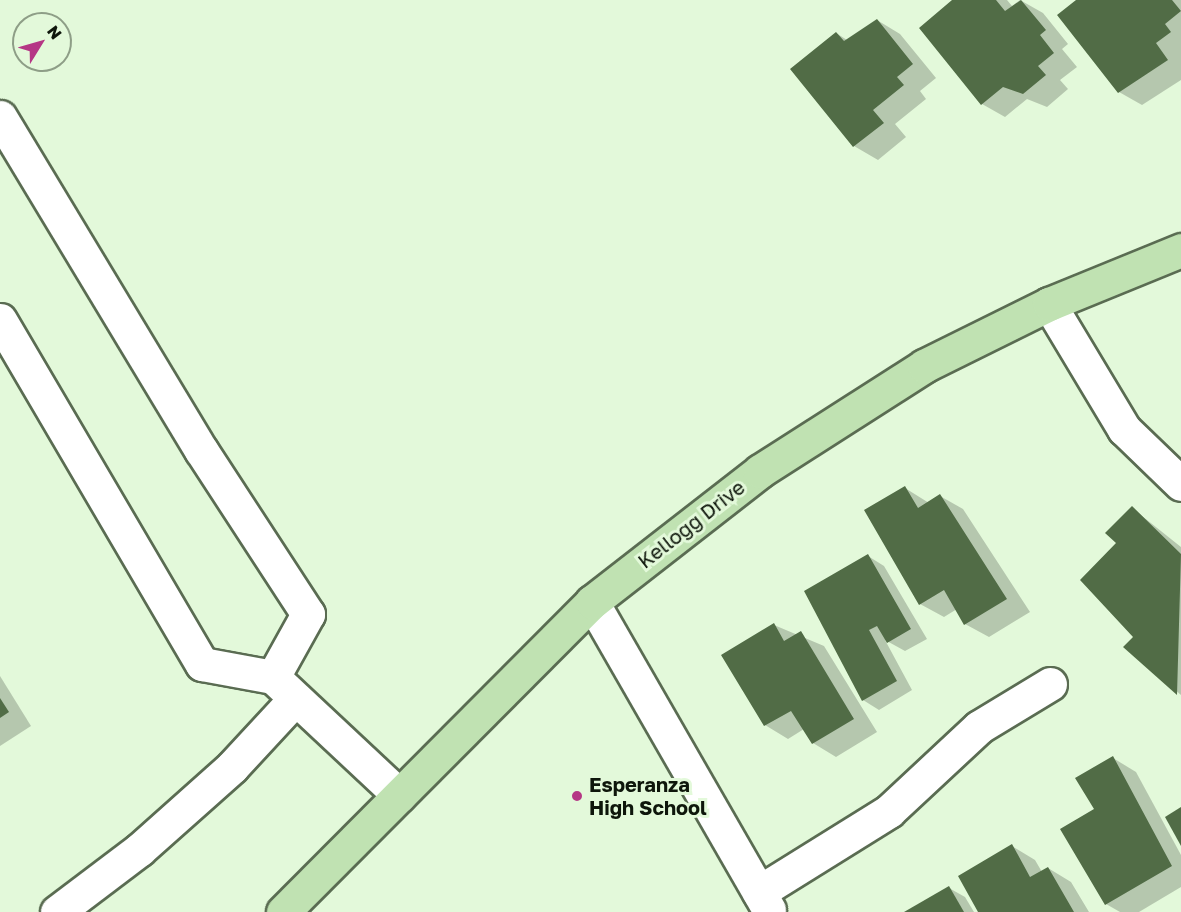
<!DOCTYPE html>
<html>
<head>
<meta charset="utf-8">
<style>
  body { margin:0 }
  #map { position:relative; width:1181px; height:912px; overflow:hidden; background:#e3f9da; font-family:"Golos Text",sans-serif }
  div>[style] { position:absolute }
  .shadow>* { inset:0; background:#0003 }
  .building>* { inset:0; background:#516c46 }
  .roads { filter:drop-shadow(2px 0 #5a6c52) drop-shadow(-2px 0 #5a6c52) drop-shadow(0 2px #5a6c52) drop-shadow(0 -2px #5a6c52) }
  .minor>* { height:33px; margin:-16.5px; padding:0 16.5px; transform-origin:16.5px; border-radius:16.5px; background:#fff }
  .major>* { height:33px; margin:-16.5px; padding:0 16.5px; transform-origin:16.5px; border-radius:16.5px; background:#c0e2b2 }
  .dots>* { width:16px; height:16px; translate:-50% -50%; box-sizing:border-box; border:3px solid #e3f9da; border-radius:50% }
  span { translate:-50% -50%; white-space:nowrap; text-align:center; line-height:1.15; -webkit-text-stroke:6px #e3f9da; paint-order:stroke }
  .street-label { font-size:20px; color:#0e160b }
  .poi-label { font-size:20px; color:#0e160b; font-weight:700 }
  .left { translate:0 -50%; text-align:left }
  .north { position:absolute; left:12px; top:12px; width:60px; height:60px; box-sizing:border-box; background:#e3f9da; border:2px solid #8e9e87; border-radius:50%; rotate:53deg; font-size:16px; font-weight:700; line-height:24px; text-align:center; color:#0e160b }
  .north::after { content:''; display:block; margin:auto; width:21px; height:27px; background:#b53785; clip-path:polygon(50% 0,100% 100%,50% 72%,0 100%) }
</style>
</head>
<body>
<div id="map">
  <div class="shadow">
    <i style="clip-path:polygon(955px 0,1007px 0,1012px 6px,1020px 0,1043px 13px,1068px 44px,1062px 49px,1077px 67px,1060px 80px,1068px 89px,1047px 107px,1027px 99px,1005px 117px,982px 104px)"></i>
    <i style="clip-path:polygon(1079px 0,1181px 0,1181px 80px,1142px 105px,1119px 92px)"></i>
    <i style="clip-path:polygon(877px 20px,900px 34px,936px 78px,920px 91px,926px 99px,895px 124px,906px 137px,878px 160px,854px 146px,792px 69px,836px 33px,847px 40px)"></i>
    <i style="clip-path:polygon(905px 488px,929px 503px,940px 496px,963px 509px,1030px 612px,989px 637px,965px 624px,957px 609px,944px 617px,920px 604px)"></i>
    <i style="clip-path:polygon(1132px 508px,1181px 547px,1181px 695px,1125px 647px,1135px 637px,1119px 543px)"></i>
    <i style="clip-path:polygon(868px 556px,884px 566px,927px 639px,905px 651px,885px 640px,912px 690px,879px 710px,863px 700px)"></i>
    <i style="clip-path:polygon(774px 625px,824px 646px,877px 732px,836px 757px,813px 743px,804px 729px,788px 739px,765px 725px)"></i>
    <i style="clip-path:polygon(0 676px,31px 726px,0 746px)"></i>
    <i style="clip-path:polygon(1113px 758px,1136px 772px,1181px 855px,1181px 887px,1139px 912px,1120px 912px,1106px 904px)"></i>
    <i style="clip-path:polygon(1012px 846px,1035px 860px,1042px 872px,1048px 868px,1071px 882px,1089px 912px,980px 912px)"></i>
    <i style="clip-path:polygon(949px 888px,965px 897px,974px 912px,907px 912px)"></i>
  </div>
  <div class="building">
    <i style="clip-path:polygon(952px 0,996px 0,1005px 11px,1021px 0,1046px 30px,1040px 35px,1054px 53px,1038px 66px,1046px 75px,1023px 94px,1003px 87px,981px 105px,919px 28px)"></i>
    <i style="clip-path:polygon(1076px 0,1172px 0,1181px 11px,1165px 24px,1171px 32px,1156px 43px,1168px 60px,1118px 93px,1057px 15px)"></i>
    <i style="clip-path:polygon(877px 19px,913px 64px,897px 77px,904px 85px,873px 110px,884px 123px,853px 147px,790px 69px,836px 32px,844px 41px)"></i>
    <i style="clip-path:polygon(905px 486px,918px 508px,940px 494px,1007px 599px,964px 625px,944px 590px,919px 605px,864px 510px)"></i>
    <i style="clip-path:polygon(1132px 506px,1181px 554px,1177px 695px,1123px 647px,1133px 637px,1080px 580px,1116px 543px,1105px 533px)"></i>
    <i style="clip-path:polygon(868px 554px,911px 629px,887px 643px,877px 626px,869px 630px,897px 681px,862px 701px,804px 591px)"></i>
    <i style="clip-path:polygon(774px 623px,784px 641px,801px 631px,854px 719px,812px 744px,791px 711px,764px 726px,721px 655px)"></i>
    <i style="clip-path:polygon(0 698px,9px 712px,0 718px)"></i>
    <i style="clip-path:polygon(1113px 756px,1172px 866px,1105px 905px,1060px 829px,1094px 809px,1075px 778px)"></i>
    <i style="clip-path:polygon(1181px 807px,1181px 846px,1165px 817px)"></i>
    <i style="clip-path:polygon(1012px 844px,1030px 877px,1048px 867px,1074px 912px,978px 912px,958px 876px)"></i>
    <i style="clip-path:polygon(949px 886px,964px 912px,904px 912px)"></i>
  </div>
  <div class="roads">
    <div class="minor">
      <i style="left:0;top:117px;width:389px;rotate:58.9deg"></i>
      <i style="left:201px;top:450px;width:196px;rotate:56.9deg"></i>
      <i style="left:308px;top:614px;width:72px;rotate:119.1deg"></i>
      <i style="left:1049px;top:304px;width:146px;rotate:59deg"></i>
      <i style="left:1124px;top:429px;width:79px;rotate:44deg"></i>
      <i style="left:0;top:320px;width:399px;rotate:59.6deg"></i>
      <i style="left:202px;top:664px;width:72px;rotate:10.4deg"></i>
      <i style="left:273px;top:677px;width:173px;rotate:43.1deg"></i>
      <i style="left:592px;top:602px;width:355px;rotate:60.1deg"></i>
      <i style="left:759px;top:892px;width:153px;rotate:-31.9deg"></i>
      <i style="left:889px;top:811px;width:123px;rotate:-43deg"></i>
      <i style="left:979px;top:727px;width:83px;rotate:-31.2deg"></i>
      <i style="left:57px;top:912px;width:103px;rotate:-37.1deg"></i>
      <i style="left:139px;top:850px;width:125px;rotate:-41.7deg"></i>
      <i style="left:232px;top:767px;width:93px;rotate:-47.2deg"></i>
    </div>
    <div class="major">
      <i style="left:283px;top:912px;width:438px;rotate:-45.1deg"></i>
      <i style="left:592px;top:602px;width:213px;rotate:-37.9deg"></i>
      <i style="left:760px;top:471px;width:195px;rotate:-32.6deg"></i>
      <i style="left:924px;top:366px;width:140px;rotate:-26.4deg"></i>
      <i style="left:1049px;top:304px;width:143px;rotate:-22.2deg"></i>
    </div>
  </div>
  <div class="dots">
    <i style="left:577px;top:796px;background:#b53785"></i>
  </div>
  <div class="street-label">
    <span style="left:691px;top:524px;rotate:-38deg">Kellogg Drive</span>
  </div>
  <div class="poi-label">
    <span class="left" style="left:589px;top:796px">Esperanza<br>High School</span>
  </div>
  <div class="north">N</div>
</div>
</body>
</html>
